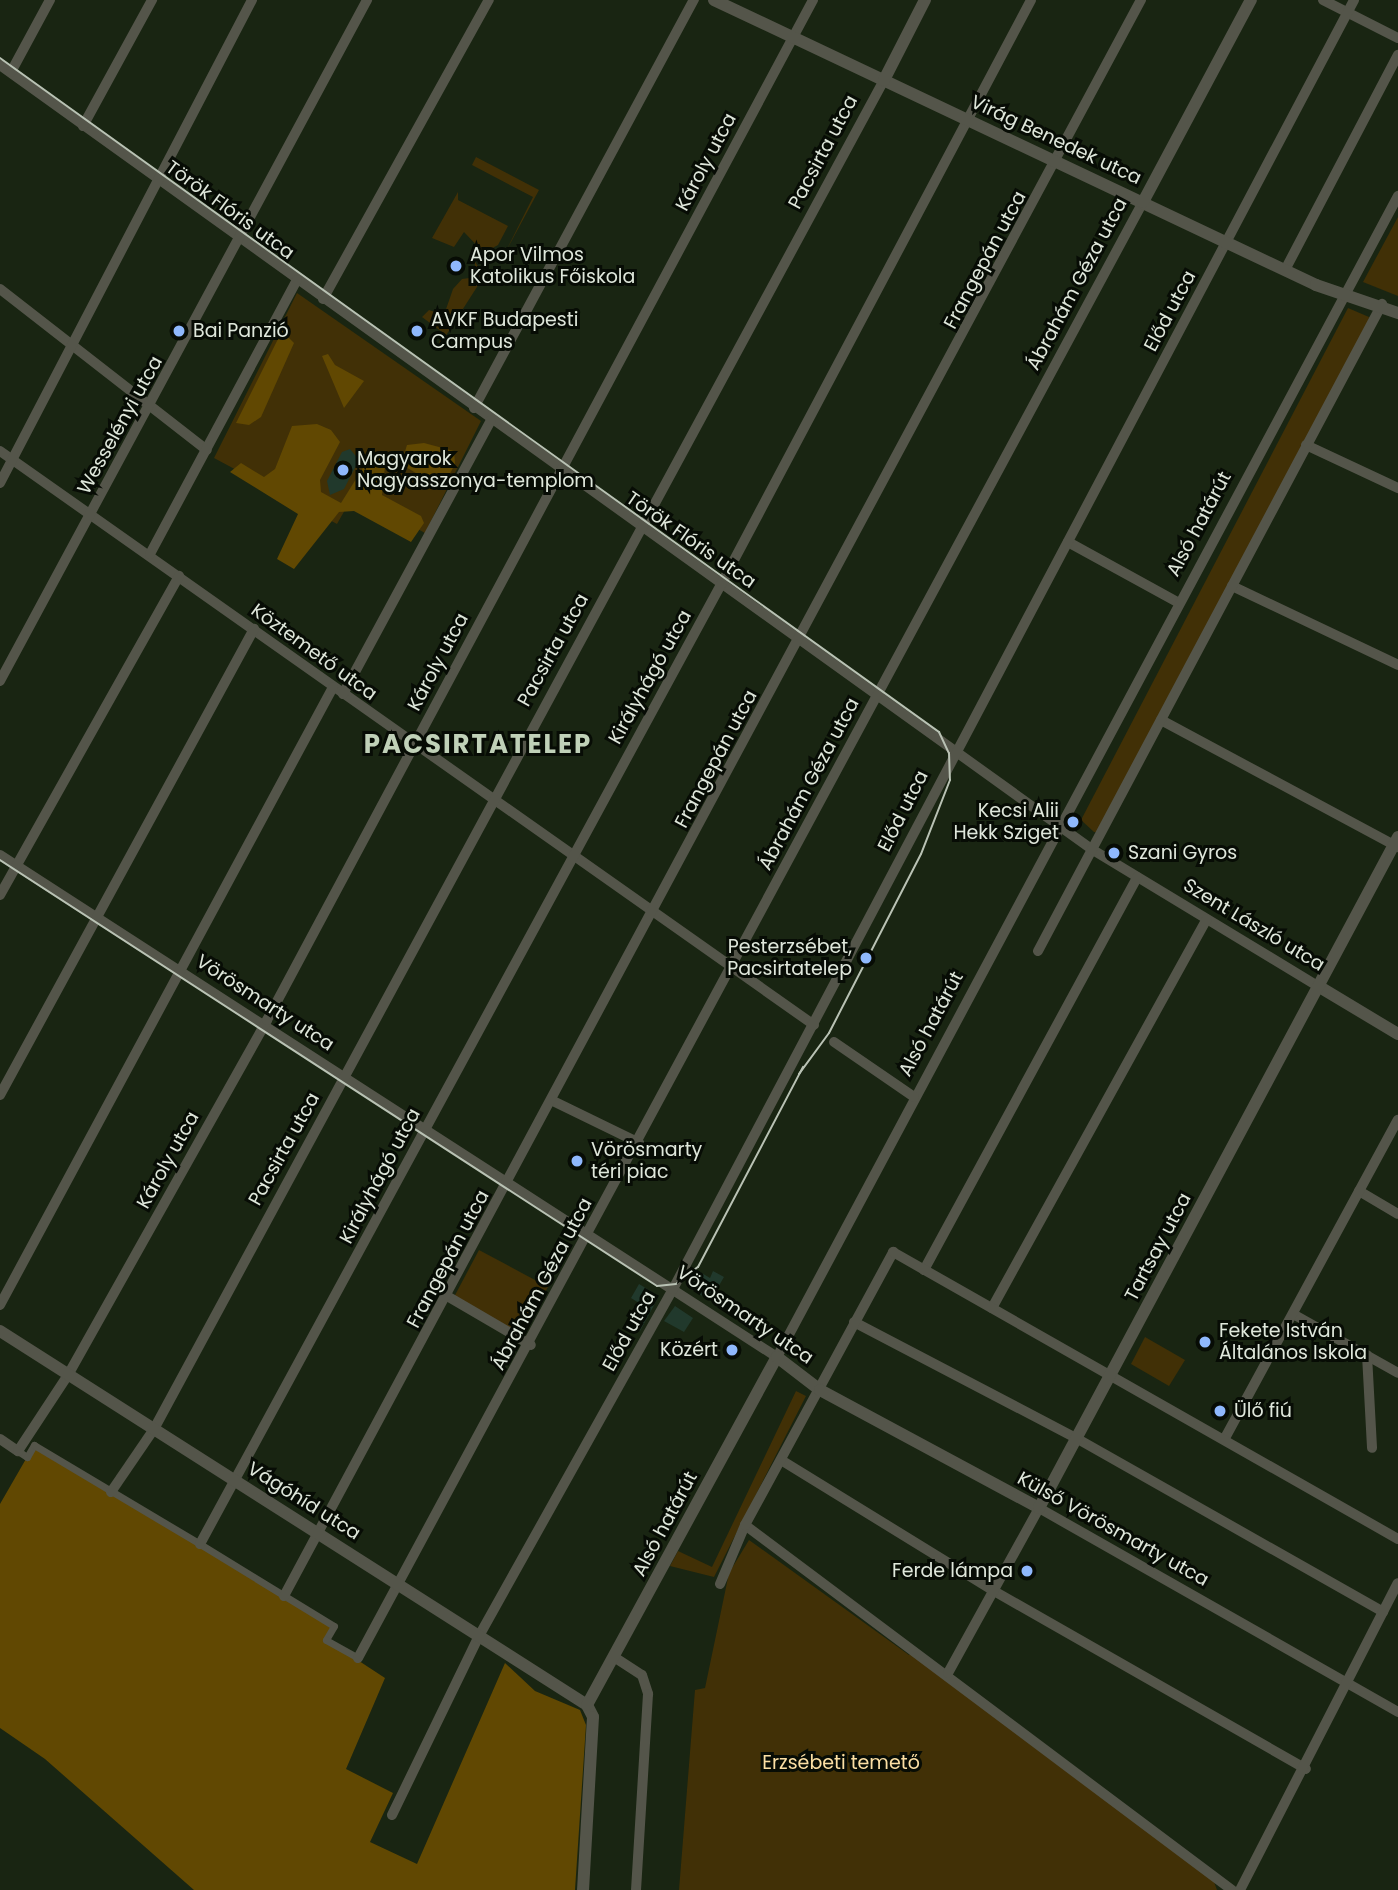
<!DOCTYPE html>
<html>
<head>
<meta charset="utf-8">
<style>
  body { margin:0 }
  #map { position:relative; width:1398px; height:1890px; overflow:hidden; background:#192512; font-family:Poppins,sans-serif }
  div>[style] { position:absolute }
  .green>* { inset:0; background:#413006 }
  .forest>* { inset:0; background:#614802 }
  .building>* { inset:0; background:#21392c }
  .pedestrian>* { height:7px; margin:-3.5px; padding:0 3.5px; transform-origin:3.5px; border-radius:3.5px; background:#54554a }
  .minor>* { height:10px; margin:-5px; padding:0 5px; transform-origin:5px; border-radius:5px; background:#54554a }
  .tertiary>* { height:12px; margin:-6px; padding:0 6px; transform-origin:6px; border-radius:6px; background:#54554a }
  .tram>* { height:2px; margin:-1px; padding:0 1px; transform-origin:1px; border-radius:1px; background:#b9c2b4 }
  .dots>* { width:19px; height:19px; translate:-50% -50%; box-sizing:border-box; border:4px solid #070c05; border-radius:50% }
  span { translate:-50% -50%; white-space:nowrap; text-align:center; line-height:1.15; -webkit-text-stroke:6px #070c05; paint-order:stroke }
  .street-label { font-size:19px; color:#dfe7db }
  .poi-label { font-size:19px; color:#dfe7db }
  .left { translate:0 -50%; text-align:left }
  .right { translate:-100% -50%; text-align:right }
  .park-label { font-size:19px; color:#fbdfa4 }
  .district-label { font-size:26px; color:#c0d1b8; font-weight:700; letter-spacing:2px }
</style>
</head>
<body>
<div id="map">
  <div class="green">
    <i style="clip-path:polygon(476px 157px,539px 190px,505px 253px,533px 197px,472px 165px)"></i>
    <i style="clip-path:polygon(458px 192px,458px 200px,508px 226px,498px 245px,489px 250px,489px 264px,478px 256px,482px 251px,464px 232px,454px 247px,432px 238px)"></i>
    <i style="clip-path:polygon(1398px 217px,1398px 296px,1363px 282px)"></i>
    <i style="clip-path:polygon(474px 260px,484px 276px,438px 348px,442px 332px,422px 317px,429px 310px,444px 315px,453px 289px,462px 279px,477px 277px)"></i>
    <i style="clip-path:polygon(297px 293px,481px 421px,425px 533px,354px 494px,337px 524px,214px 458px)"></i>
    <i style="clip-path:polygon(1348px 308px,1369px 317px,1368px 322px,1100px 832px,1094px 832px,1081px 820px)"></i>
    <i style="clip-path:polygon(479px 1250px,548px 1287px,522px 1334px,454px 1297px)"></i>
    <i style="clip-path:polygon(1145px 1337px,1185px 1360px,1169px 1386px,1131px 1364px)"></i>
    <i style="clip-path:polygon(796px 1391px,806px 1396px,714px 1577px,670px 1566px,678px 1551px,712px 1567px)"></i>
    <i style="clip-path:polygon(749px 1540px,909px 1655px,914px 1650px,1213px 1879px,1217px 1890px,679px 1890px,695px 1690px,705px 1688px,729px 1573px)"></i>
  </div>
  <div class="forest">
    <i style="clip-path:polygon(282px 331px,294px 343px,261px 417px,249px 425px,236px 423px)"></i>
    <i style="clip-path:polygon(328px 354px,335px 365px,364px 381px,344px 408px,322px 356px)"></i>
    <i style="clip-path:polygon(317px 424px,331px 430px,340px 442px,320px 480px,321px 492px,341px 503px,371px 455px,380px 458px,385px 466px,382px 495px,421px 516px,424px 523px,411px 542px,354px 511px,339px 512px,294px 569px,277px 559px,298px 514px,230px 472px,241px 463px,264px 477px,275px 469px,292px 426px)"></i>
    <i style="clip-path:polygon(424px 443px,454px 451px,455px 464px,442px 489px,401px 464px,407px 445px)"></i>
    <i style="clip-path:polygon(34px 1445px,334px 1626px,327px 1640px,385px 1678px,346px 1769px,393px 1793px,370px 1842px,417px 1864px,505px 1663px,535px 1691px,580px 1710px,586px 1725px,575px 1890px,194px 1890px,45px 1759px,0 1728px,0 1504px)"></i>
  </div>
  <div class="building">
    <i style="clip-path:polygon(350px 449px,359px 460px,344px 489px,330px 495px,327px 481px,342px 452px)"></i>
    <i style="clip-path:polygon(713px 1271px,724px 1277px,710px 1301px,690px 1288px,700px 1272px,710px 1278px)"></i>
    <i style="clip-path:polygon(639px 1284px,659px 1296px,640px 1331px,627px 1324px,639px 1303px,631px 1298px)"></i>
    <i style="clip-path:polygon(675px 1306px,693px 1318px,684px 1332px,664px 1321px)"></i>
  </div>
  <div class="pedestrian">
    <i style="left:18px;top:1451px;width:11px;rotate:34deg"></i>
    <i style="left:27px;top:1457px;width:14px;rotate:-60deg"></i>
    <i style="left:34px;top:1445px;width:193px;rotate:30.8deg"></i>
    <i style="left:200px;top:1544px;width:157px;rotate:31.5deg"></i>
    <i style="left:334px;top:1626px;width:16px;rotate:120deg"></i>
    <i style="left:326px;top:1640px;width:37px;rotate:29deg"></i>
  </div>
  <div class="minor">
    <i style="left:1323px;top:0;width:84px;rotate:26.9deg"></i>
    <i style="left:0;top:65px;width:1346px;rotate:35.69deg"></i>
    <i style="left:1093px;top:850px;width:263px;rotate:31.2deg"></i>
    <i style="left:11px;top:72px;width:82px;rotate:-61.6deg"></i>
    <i style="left:83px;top:126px;width:144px;rotate:-61.3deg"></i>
    <i style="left:1285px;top:270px;width:243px;rotate:-62.3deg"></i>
    <i style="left:0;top:289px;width:262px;rotate:37.9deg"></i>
    <i style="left:323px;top:299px;width:342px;rotate:-61deg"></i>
    <i style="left:474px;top:408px;width:464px;rotate:-61.7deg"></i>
    <i style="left:1306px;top:445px;width:102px;rotate:25.1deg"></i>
    <i style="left:0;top:451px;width:996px;rotate:35.19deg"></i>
    <i style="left:0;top:483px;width:545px;rotate:-62.45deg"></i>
    <i style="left:1068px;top:542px;width:127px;rotate:28.8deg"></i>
    <i style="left:150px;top:554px;width:311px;rotate:-61.8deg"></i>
    <i style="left:1232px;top:586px;width:184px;rotate:25.4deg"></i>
    <i style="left:0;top:681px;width:774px;rotate:-61.68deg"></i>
    <i style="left:343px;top:694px;width:311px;rotate:-61.6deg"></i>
    <i style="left:1161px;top:720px;width:269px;rotate:28.2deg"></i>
    <i style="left:0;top:855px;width:925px;rotate:32.87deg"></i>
    <i style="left:777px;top:1357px;width:1317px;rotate:-61.86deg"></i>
    <i style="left:0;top:895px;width:366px;rotate:-60.7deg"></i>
    <i style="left:1038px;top:951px;width:733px;rotate:-62deg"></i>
    <i style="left:834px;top:1042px;width:97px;rotate:34.5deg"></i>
    <i style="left:0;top:1095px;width:531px;rotate:-61.41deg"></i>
    <i style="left:553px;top:1101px;width:96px;rotate:26deg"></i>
    <i style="left:1359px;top:1191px;width:45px;rotate:30.5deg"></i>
    <i style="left:924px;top:1270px;width:447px;rotate:-61.5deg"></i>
    <i style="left:447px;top:1296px;width:97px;rotate:30.3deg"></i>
    <i style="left:0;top:1305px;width:702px;rotate:-61.68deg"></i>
    <i style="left:992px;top:1308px;width:444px;rotate:-61.1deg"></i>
    <i style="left:1293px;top:1314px;width:120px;rotate:29.3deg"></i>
    <i style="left:854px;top:1322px;width:250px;rotate:27.6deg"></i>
    <i style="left:1076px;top:1438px;width:353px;rotate:29.5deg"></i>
    <i style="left:1367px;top:1355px;width:93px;rotate:86.9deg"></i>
    <i style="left:1225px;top:1438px;width:362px;rotate:-61.5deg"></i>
    <i style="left:0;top:1439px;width:22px;rotate:34deg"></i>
    <i style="left:18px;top:1451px;width:91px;rotate:-56.7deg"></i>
    <i style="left:68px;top:1375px;width:407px;rotate:-60.7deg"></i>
    <i style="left:267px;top:1020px;width:1157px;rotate:-61.84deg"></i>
    <i style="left:781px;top:1460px;width:250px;rotate:31.6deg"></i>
    <i style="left:994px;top:1591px;width:359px;rotate:29.7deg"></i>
    <i style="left:111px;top:1492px;width:76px;rotate:-55.7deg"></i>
    <i style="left:154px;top:1429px;width:1534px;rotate:-61.58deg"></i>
    <i style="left:745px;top:1525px;width:609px;rotate:36.85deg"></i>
    <i style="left:200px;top:1544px;width:1100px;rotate:-61.5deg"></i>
    <i style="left:725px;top:577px;width:653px;rotate:-62.06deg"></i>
    <i style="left:720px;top:1584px;width:64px;rotate:-67deg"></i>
    <i style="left:745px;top:1525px;width:311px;rotate:-61.5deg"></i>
    <i style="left:893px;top:1252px;width:581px;rotate:29.61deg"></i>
    <i style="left:284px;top:1596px;width:1812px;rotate:-61.77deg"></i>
    <i style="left:614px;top:1657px;width:33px;rotate:33deg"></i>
    <i style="left:642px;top:1675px;width:20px;rotate:72deg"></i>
    <i style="left:648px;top:1694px;width:196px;rotate:93.5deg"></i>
    <i style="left:358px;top:1658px;width:1654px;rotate:-61.67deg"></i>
    <i style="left:948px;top:1673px;width:188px;rotate:-61.1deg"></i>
    <i style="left:1039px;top:1508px;width:413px;rotate:29.6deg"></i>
    <i style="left:392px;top:1815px;width:199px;rotate:-64.1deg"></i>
    <i style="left:479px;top:1636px;width:398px;rotate:-60.8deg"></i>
    <i style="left:673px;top:1289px;width:1458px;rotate:-62.15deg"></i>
    <i style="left:1240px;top:1890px;width:345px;rotate:-62.8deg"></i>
  </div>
  <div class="tertiary">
    <i style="left:714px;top:0;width:666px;rotate:25.33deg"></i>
    <i style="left:1316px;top:285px;width:87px;rotate:18.9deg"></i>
    <i style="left:884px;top:80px;width:90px;rotate:-62.9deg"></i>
    <i style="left:1143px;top:202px;width:229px;rotate:-61.9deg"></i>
    <i style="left:1318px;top:986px;width:93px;rotate:31deg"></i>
    <i style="left:0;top:1331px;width:696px;rotate:32.5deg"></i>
    <i style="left:587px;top:1705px;width:13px;rotate:63deg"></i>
    <i style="left:593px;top:1717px;width:173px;rotate:93.3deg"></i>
    <i style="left:587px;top:1705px;width:396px;rotate:-61.4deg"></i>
    <i style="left:777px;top:1357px;width:54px;rotate:37.5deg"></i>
    <i style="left:820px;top:1390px;width:249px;rotate:28.3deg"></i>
    <i style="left:1039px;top:1508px;width:761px;rotate:-61.85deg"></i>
  </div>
  <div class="tram">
    <i style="left:0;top:58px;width:1156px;rotate:35.67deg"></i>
    <i style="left:939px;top:732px;width:23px;rotate:65deg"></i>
    <i style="left:949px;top:753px;width:27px;rotate:88deg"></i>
    <i style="left:950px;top:780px;width:79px;rotate:111.4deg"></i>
    <i style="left:921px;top:854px;width:201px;rotate:117.2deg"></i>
    <i style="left:829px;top:1033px;width:51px;rotate:126.2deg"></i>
    <i style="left:0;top:860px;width:783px;rotate:32.96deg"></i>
    <i style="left:657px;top:1286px;width:19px;rotate:-6deg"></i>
    <i style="left:676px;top:1284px;width:28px;rotate:-38deg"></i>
    <i style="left:698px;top:1267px;width:226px;rotate:-62.3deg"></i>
  </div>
  <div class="dots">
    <i style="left:456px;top:266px;background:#8fb8fd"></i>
    <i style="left:179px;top:331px;background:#8fb8fd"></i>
    <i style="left:417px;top:331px;background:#8fb8fd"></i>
    <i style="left:343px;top:470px;background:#8fb8fd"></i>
    <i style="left:1073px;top:822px;background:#8fb8fd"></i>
    <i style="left:1114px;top:853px;background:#8fb8fd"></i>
    <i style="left:866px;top:958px;background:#8fb8fd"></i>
    <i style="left:577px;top:1161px;background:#8fb8fd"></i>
    <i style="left:1205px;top:1342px;background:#8fb8fd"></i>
    <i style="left:732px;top:1350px;background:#8fb8fd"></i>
    <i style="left:1220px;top:1411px;background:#8fb8fd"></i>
    <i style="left:1027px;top:1571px;background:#8fb8fd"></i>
  </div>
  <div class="street-label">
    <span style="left:1056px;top:140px;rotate:25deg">Virág Benedek utca</span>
    <span style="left:823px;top:152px;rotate:-62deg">Pacsirta utca</span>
    <span style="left:706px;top:162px;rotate:-62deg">Károly utca</span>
    <span style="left:230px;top:210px;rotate:36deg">Török Flóris utca</span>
    <span style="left:985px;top:260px;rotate:-62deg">Frangepán utca</span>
    <span style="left:1077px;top:284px;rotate:-62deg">Ábrahám Géza utca</span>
    <span style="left:1170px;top:311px;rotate:-62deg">Előd utca</span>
    <span style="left:120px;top:425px;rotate:-61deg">Wesselényi utca</span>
    <span style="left:1199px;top:524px;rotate:-62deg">Alsó határút</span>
    <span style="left:691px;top:540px;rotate:35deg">Török Flóris utca</span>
    <span style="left:553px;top:650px;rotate:-61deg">Pacsirta utca</span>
    <span style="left:314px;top:652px;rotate:36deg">Köztemető utca</span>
    <span style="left:438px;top:662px;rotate:-62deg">Károly utca</span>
    <span style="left:650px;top:677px;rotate:-61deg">Királyhágó utca</span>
    <span style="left:716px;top:759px;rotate:-62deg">Frangepán utca</span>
    <span style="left:809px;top:784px;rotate:-62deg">Ábrahám Géza utca</span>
    <span style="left:903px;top:811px;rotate:-63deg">Előd utca</span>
    <span style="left:1254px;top:925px;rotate:31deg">Szent László utca</span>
    <span style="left:265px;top:1003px;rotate:33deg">Vörösmarty utca</span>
    <span style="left:931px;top:1024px;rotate:-62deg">Alsó határút</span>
    <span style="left:284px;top:1149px;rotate:-61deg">Pacsirta utca</span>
    <span style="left:168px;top:1160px;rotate:-61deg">Károly utca</span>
    <span style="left:380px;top:1176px;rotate:-62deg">Királyhágó utca</span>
    <span style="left:1158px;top:1247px;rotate:-62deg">Tartsay utca</span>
    <span style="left:448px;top:1259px;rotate:-62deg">Frangepán utca</span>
    <span style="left:542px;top:1284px;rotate:-62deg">Ábrahám Géza utca</span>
    <span style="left:745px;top:1315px;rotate:34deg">Vörösmarty utca</span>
    <span style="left:629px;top:1331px;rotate:-61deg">Előd utca</span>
    <span style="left:304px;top:1501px;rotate:32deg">Vágóhíd utca</span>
    <span style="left:665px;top:1524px;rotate:-62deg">Alsó határút</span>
    <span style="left:1113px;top:1529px;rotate:29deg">Külső Vörösmarty utca</span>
  </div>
  <div class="poi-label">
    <span class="left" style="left:470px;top:266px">Apor Vilmos<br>Katolikus Főiskola</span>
    <span class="left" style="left:431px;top:331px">AVKF Budapesti<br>Campus</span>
    <span class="left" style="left:193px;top:331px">Bai Panzió</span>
    <span class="left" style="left:357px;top:470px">Magyarok<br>Nagyasszonya-templom</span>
    <span class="right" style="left:1059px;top:822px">Kecsi Alii<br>Hekk Sziget</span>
    <span class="left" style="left:1128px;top:853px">Szani Gyros</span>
    <span class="right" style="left:852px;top:958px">Pesterzsébet,<br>Pacsirtatelep</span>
    <span class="left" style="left:591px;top:1161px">Vörösmarty<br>téri piac</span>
    <span class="left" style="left:1219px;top:1342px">Fekete István<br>Általános Iskola</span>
    <span class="right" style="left:718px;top:1350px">Közért</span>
    <span class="left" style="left:1234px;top:1411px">Ülő fiú</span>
    <span class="right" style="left:1013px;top:1571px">Ferde lámpa</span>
  </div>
  <div class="park-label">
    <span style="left:841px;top:1763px">Erzsébeti temető</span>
  </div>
  <div class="district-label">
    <span style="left:478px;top:745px">PACSIRTATELEP</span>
  </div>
</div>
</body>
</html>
